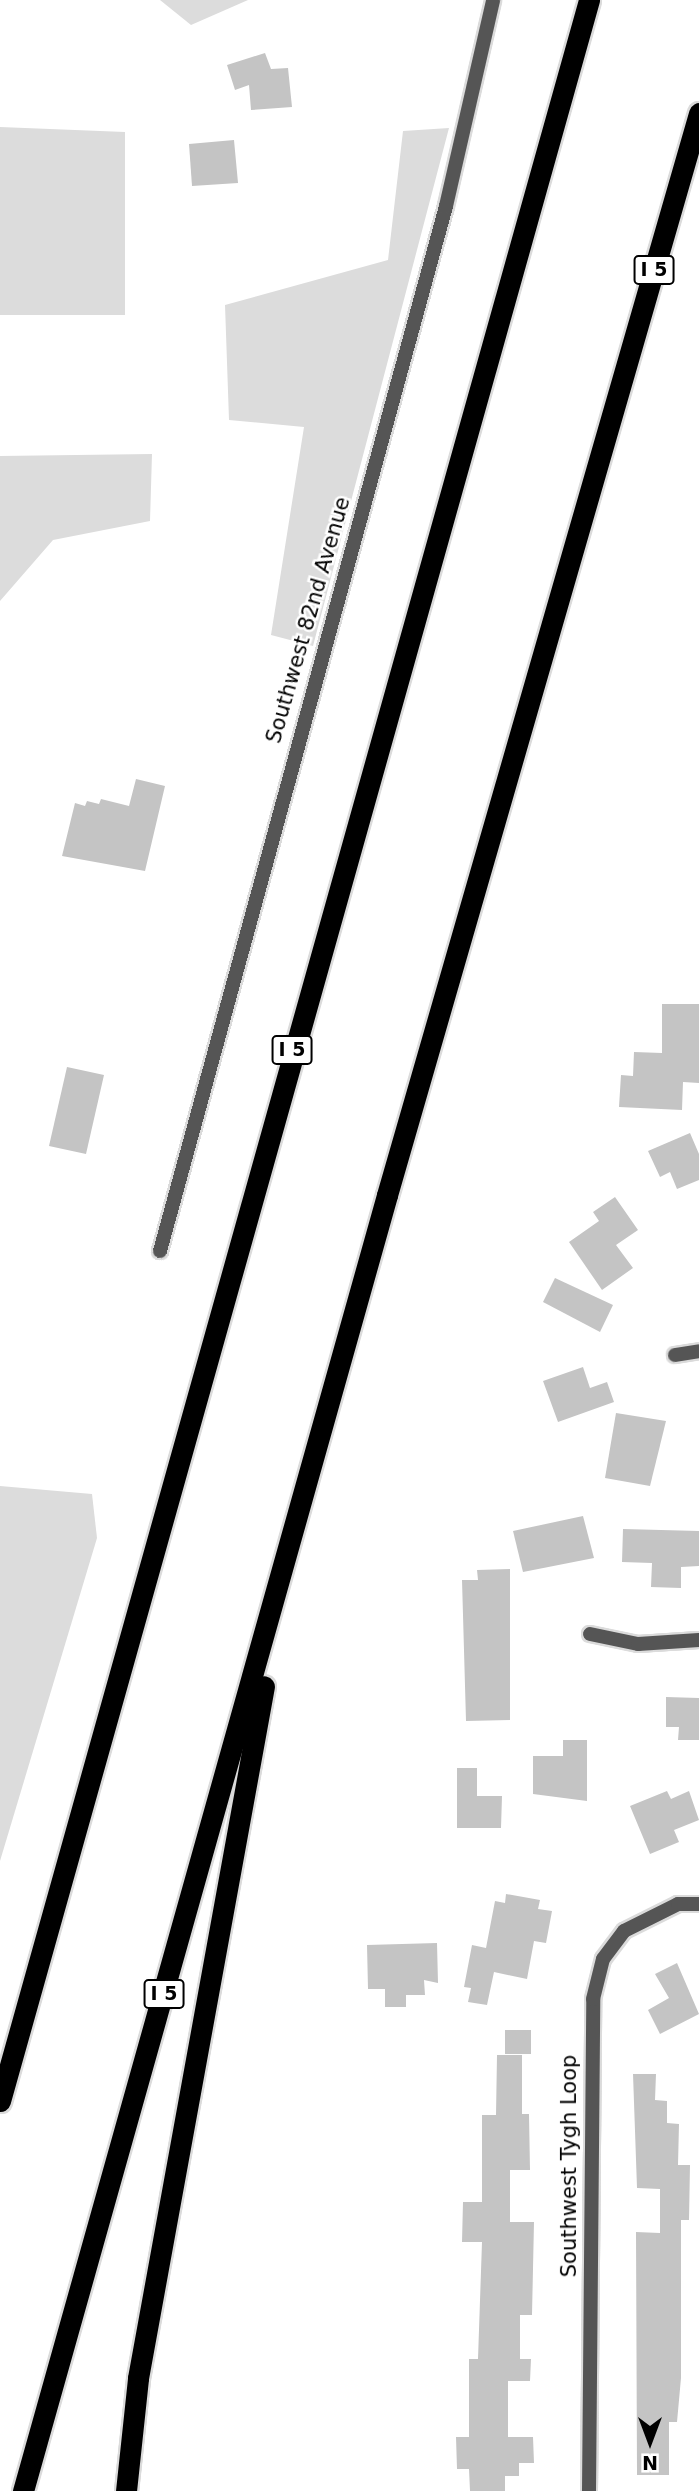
<!DOCTYPE html>
<html>
<head>
<meta charset="utf-8">
<style>
  body { margin:0 }
  #map { position:relative; width:699px; height:2491px; overflow:hidden; background:#fff; font-family:"DejaVu Sans",sans-serif }
  div>[style] { position:absolute }
  .green>* { inset:0; background:#dcdcdc }
  .building>* { inset:0; background:#c4c4c4 }
  .roads { filter:drop-shadow(2px 0 #dbdbdb) drop-shadow(-2px 0 #dbdbdb) drop-shadow(0 2px #dbdbdb) drop-shadow(0 -2px #dbdbdb) }
  .street>* { height:14px; margin:-7px; padding:0 7px; transform-origin:7px; border-radius:7px; background:#555 }
  .highway>* { height:21px; margin:-10.5px; padding:0 10.5px; transform-origin:10.5px; border-radius:10.5px; background:#000 }
  span { translate:-50% -50%; white-space:nowrap; text-align:center; line-height:1.15; -webkit-text-stroke:5px #fff; paint-order:stroke }
  .shield-label span { padding:2px 5px; background:#fff; border:2px solid; border-radius:5px; -webkit-text-stroke-width:0 }
  .shield-label { font-size:19px; color:#000; font-weight:700 }
  .street-label { font-size:21px; color:#000 }
  .north { position:absolute; left:615px; top:2407px; width:70px; height:70px; -webkit-text-stroke:5px #fff; paint-order:stroke; rotate:180deg; font-size:19px; font-weight:700; line-height:28px; text-align:center; color:#000 }
  .north::after { content:''; display:block; margin:auto; width:24px; height:32px; background:#000; clip-path:polygon(50% 0,100% 100%,50% 72%,0 100%) }
</style>
</head>
<body>
<div id="map">
  <div class="green">
    <i style="clip-path:polygon(160px 0,248px 0,191px 25px)"></i>
    <i style="clip-path:polygon(0 127px,125px 132px,125px 315px,0 315px)"></i>
    <i style="clip-path:polygon(449px 128px,313px 646px,271px 635px,304px 427px,229px 420px,225px 305px,388px 260px,403px 131px)"></i>
    <i style="clip-path:polygon(152px 454px,150px 521px,53px 540px,0 601px,0 456px)"></i>
    <i style="clip-path:polygon(0 1486px,92px 1494px,97px 1538px,0 1861px)"></i>
  </div>
  <div class="building">
    <i style="clip-path:polygon(265px 53px,271px 69px,288px 68px,292px 107px,251px 110px,249px 85px,235px 90px,227px 65px)"></i>
    <i style="clip-path:polygon(234px 140px,238px 183px,192px 186px,189px 144px)"></i>
    <i style="clip-path:polygon(136px 779px,165px 786px,145px 871px,62px 856px,75px 803px,85px 806px,87px 801px,99px 804px,101px 799px,129px 806px)"></i>
    <i style="clip-path:polygon(662px 1004px,699px 1004px,699px 1083px,683px 1082px,682px 1110px,619px 1107px,621px 1075px,633px 1076px,634px 1052px,662px 1053px)"></i>
    <i style="clip-path:polygon(67px 1067px,104px 1075px,86px 1154px,49px 1146px)"></i>
    <i style="clip-path:polygon(690px 1133px,699px 1154px,699px 1180px,677px 1189px,670px 1172px,660px 1177px,648px 1151px)"></i>
    <i style="clip-path:polygon(615px 1197px,638px 1230px,616px 1245px,633px 1268px,602px 1290px,569px 1242px,599px 1221px,593px 1212px)"></i>
    <i style="clip-path:polygon(555px 1278px,613px 1305px,600px 1332px,543px 1302px)"></i>
    <i style="clip-path:polygon(583px 1367px,590px 1388px,607px 1382px,614px 1402px,558px 1422px,543px 1381px)"></i>
    <i style="clip-path:polygon(616px 1413px,666px 1421px,650px 1486px,605px 1478px)"></i>
    <i style="clip-path:polygon(583px 1516px,594px 1558px,523px 1572px,513px 1531px)"></i>
    <i style="clip-path:polygon(623px 1529px,699px 1531px,699px 1566px,681px 1567px,681px 1588px,651px 1587px,652px 1563px,622px 1562px)"></i>
    <i style="clip-path:polygon(510px 1569px,510px 1720px,466px 1721px,462px 1580px,478px 1580px,477px 1570px)"></i>
    <i style="clip-path:polygon(666px 1697px,699px 1698px,699px 1740px,678px 1740px,679px 1727px,666px 1727px)"></i>
    <i style="clip-path:polygon(563px 1740px,587px 1740px,587px 1801px,533px 1794px,533px 1756px,563px 1756px)"></i>
    <i style="clip-path:polygon(457px 1768px,477px 1768px,477px 1796px,502px 1796px,501px 1828px,457px 1828px)"></i>
    <i style="clip-path:polygon(667px 1791px,671px 1799px,689px 1791px,699px 1820px,674px 1830px,679px 1842px,650px 1854px,630px 1806px)"></i>
    <i style="clip-path:polygon(506px 1894px,540px 1900px,538px 1909px,552px 1911px,546px 1943px,534px 1941px,527px 1979px,494px 1972px,487px 2005px,468px 2002px,471px 1988px,464px 1987px,472px 1945px,486px 1948px,495px 1901px,505px 1903px)"></i>
    <i style="clip-path:polygon(437px 1943px,438px 1983px,424px 1980px,425px 1995px,406px 1995px,406px 2007px,385px 2007px,385px 1989px,368px 1989px,367px 1945px)"></i>
    <i style="clip-path:polygon(677px 1963px,699px 2014px,660px 2034px,648px 2010px,669px 1998px,655px 1974px)"></i>
    <i style="clip-path:polygon(505px 2030px,531px 2030px,531px 2054px,505px 2054px)"></i>
    <i style="clip-path:polygon(497px 2055px,522px 2055px,522px 2114px,529px 2114px,530px 2170px,510px 2170px,510px 2222px,534px 2222px,532px 2315px,520px 2315px,520px 2359px,531px 2359px,530px 2381px,508px 2381px,508px 2437px,533px 2437px,534px 2463px,519px 2463px,519px 2476px,505px 2476px,505px 2491px,470px 2491px,469px 2469px,457px 2469px,456px 2437px,469px 2437px,469px 2359px,478px 2359px,482px 2242px,462px 2242px,463px 2202px,482px 2202px,482px 2115px,496px 2115px)"></i>
    <i style="clip-path:polygon(633px 2074px,656px 2074px,655px 2100px,667px 2101px,667px 2123px,679px 2124px,678px 2165px,690px 2165px,689px 2220px,681px 2220px,681px 2378px,677px 2422px,669px 2422px,669px 2475px,637px 2475px,636px 2232px,660px 2233px,660px 2189px,637px 2188px)"></i>
  </div>
  <div class="roads">
    <div class="street">
      <i style="left:160px;top:1251px;width:1083px;rotate:-74.69deg"></i>
      <i style="left:446px;top:206px;width:211px;rotate:-77.1deg"></i>
      <i style="left:675px;top:1355px;width:24px;rotate:-9deg"></i>
      <i style="left:590px;top:1634px;width:49px;rotate:11.8deg"></i>
      <i style="left:638px;top:1644px;width:61px;rotate:-3.8deg"></i>
      <i style="left:589px;top:2491px;width:492px;rotate:-89.5deg"></i>
      <i style="left:593px;top:1999px;width:41px;rotate:-76deg"></i>
      <i style="left:603px;top:1959px;width:35px;rotate:-53deg"></i>
      <i style="left:624px;top:1931px;width:60px;rotate:-26.6deg"></i>
      <i style="left:678px;top:1904px;width:21px"></i>
    </div>
    <div class="highway">
      <i style="left:0;top:2101px;width:2182px;rotate:-74.34deg"></i>
      <i style="left:23px;top:2491px;width:1346px;rotate:-74.31deg"></i>
      <i style="left:387px;top:1195px;width:1126px;rotate:-73.91deg"></i>
      <i style="left:126px;top:2491px;width:114px;rotate:-83.9deg"></i>
      <i style="left:138px;top:2378px;width:703px;rotate:-79.68deg"></i>
    </div>
  </div>
  <div class="shield-label">
    <span style="left:654px;top:270px">I 5</span>
    <span style="left:292px;top:1050px">I 5</span>
    <span style="left:164px;top:1994px">I 5</span>
  </div>
  <div class="street-label">
    <span style="left:308px;top:620px;rotate:-74deg">Southwest 82nd Avenue</span>
    <span style="left:569px;top:2166px;rotate:-90deg">Southwest Tygh Loop</span>
  </div>
  <div class="north">N</div>
</div>
</body>
</html>
